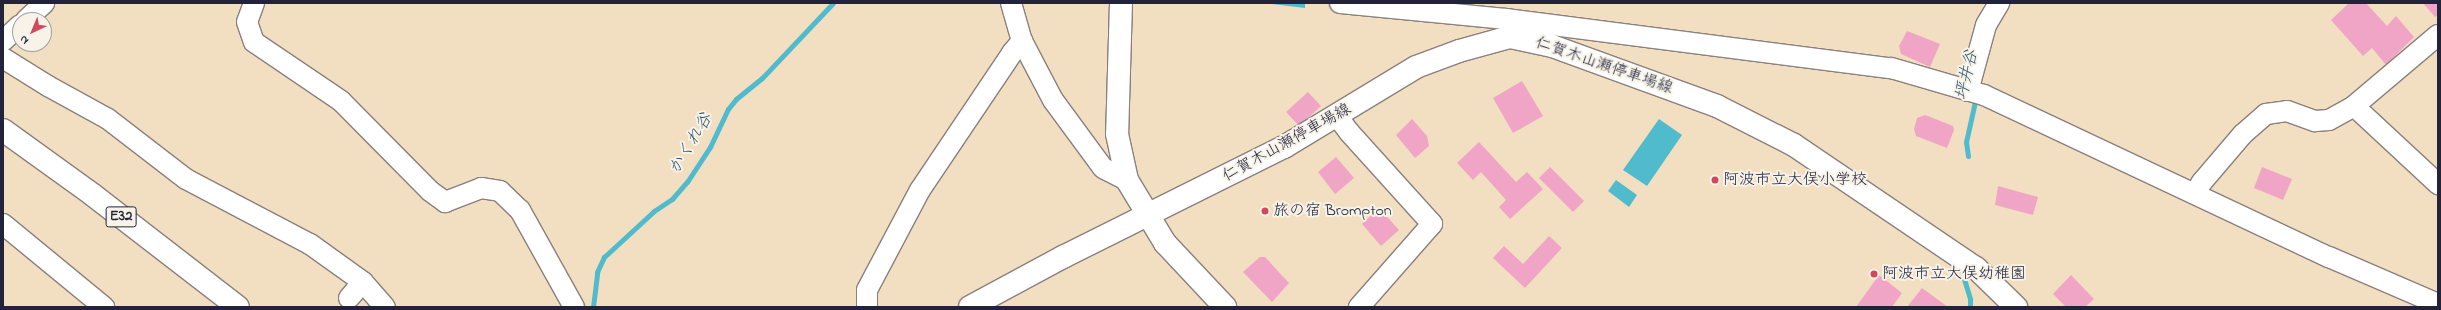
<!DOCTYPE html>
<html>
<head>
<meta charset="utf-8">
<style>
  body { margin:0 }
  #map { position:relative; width:2441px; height:310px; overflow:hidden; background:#f2dec0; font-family:"Indie Flower","Klee One",sans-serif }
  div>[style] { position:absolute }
  .water>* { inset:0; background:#50bbcd }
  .stream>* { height:5px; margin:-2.5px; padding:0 2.5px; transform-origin:2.5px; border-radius:2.5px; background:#50bbcd }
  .building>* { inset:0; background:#f0a5c6 }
  .roads { filter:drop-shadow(1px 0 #8a807e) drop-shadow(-1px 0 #8a807e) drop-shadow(0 1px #8a807e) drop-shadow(0 -1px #8a807e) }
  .street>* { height:20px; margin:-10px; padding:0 10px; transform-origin:10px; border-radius:10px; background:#fff }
  .secondary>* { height:22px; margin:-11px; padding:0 11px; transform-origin:11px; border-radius:11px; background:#fff }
  .highway>* { height:22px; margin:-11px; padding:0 11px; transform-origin:11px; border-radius:11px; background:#fff }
  .dots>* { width:11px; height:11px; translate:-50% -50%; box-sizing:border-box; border:2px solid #f7f3e8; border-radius:50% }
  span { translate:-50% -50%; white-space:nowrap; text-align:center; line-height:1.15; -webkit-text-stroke:4px #f7f3e8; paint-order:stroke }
  .shield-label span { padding:1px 3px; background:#f7f3e8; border:1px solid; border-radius:3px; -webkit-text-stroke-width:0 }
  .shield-label { font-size:15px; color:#22223b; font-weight:700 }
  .street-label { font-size:16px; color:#22223b }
  .poi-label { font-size:16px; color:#22223b }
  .left { translate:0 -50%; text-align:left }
  .water-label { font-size:17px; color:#32586e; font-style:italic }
  .frame { position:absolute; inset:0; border:4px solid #22223b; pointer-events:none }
  .north { position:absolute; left:12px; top:12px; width:40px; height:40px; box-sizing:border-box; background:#f7f3e8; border:1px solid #a29fa3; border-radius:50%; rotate:224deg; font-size:11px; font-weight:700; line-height:16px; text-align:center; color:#22223b }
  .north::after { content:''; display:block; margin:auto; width:14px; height:18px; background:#d1495b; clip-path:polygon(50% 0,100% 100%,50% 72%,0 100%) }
</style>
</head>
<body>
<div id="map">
  <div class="water">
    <i style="clip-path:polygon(1263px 3px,1305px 3px,1305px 8px)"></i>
    <i style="clip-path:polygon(1659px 119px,1682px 135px,1647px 186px,1623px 170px)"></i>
    <i style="clip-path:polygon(1616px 180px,1637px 195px,1629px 207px,1608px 191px)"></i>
  </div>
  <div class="stream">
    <i style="left:1968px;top:156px;width:14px;rotate:-98deg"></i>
    <i style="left:1966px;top:142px;width:46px;rotate:-77.5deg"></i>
    <i style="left:1964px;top:279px;width:21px;rotate:73deg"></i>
    <i style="left:1970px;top:299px;width:8px;rotate:90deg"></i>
    <i style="left:593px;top:307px;width:35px;rotate:-83deg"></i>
    <i style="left:597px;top:272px;width:17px;rotate:-65deg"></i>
    <i style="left:604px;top:257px;width:68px;rotate:-42.6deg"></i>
    <i style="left:654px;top:211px;width:22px;rotate:-34deg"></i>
    <i style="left:672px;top:199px;width:23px;rotate:-49deg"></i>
    <i style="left:687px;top:182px;width:42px;rotate:-56.7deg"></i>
    <i style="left:710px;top:147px;width:42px;rotate:-64.7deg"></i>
    <i style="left:728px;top:109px;width:13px;rotate:-51deg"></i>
    <i style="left:736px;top:99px;width:33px;rotate:-39deg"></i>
    <i style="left:762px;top:78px;width:103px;rotate:-46.6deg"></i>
  </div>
  <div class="building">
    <i style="clip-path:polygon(2349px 3px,2366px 3px,2387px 26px,2396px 16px,2414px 37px,2386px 65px,2372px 48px,2363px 56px,2331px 20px)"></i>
    <i style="clip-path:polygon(2423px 3px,2438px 3px,2438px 15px,2435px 17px)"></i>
    <i style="clip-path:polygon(1907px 31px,1940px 44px,1930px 67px,1901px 54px,1899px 46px)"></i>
    <i style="clip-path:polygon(1522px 81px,1543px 116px,1513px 133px,1493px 98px)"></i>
    <i style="clip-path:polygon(1308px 92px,1321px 106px,1299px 126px,1286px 112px)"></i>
    <i style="clip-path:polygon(1925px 115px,1953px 126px,1954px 130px,1947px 148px,1916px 136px,1914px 129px,1917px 118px)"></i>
    <i style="clip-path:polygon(1412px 119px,1427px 136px,1429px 146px,1415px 158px,1396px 135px)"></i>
    <i style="clip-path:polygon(1479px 142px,1516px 182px,1527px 172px,1543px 189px,1510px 219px,1499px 207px,1506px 200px,1481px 172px,1473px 180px,1457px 163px)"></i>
    <i style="clip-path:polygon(1336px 157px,1354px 178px,1335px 194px,1318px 172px)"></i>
    <i style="clip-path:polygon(1550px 167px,1584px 201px,1573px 212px,1539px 178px)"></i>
    <i style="clip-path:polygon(2262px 167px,2292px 179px,2283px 200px,2254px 188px)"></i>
    <i style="clip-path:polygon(1998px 186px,2038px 197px,2033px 215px,1995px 205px)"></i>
    <i style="clip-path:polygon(1379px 208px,1399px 230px,1381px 246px,1362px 224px)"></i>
    <i style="clip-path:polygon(1549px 236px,1562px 248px,1525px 288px,1493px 258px,1504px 246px,1523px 264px)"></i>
    <i style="clip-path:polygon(1260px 257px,1265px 257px,1289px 283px,1272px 302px,1243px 272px)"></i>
    <i style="clip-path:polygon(1879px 275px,1902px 293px,1892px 307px,1856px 307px)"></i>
    <i style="clip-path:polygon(2071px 275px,2094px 299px,2085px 307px,2066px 307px,2053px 294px)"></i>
    <i style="clip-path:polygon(1922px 288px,1948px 307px,1907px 307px)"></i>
  </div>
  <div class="roads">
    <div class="street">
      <i style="left:254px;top:3px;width:20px;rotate:110deg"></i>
      <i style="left:247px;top:22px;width:21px;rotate:71deg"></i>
      <i style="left:254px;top:42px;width:105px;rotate:34.1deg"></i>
      <i style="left:341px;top:101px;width:127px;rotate:45.3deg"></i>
      <i style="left:430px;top:191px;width:19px;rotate:36deg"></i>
      <i style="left:445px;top:202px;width:39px;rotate:-21deg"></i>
      <i style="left:481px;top:188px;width:19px;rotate:9deg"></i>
      <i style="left:500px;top:191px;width:28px;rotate:44deg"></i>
      <i style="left:520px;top:210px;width:111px;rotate:60.9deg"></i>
      <i style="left:1011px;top:3px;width:40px;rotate:74deg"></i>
      <i style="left:1022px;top:41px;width:67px;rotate:62.3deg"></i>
      <i style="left:1053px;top:100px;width:84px;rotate:53.7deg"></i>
      <i style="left:1103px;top:168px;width:27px;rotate:27deg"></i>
      <i style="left:1340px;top:3px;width:167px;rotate:5.5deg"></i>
      <i style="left:1506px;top:19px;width:388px;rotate:7.3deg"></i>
      <i style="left:1891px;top:68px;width:97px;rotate:16.2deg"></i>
      <i style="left:1984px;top:95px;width:381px;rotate:25.2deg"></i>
      <i style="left:2329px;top:257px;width:119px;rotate:23.3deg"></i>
      <i style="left:26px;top:20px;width:25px;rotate:-43deg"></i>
      <i style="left:3px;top:41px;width:23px;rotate:-43deg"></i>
      <i style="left:3px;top:58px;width:53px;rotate:31.9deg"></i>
      <i style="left:48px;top:86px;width:68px;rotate:28.8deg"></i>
      <i style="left:108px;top:119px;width:98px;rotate:37.6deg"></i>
      <i style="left:186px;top:179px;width:140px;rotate:27.7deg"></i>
      <i style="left:310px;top:244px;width:65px;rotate:35.6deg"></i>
      <i style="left:363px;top:282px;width:33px;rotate:49deg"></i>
      <i style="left:1968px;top:91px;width:68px;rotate:-74.7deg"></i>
      <i style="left:1986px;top:25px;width:26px;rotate:-59deg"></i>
      <i style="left:2354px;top:106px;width:115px;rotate:42.9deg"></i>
      <i style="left:1337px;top:116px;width:20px;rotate:53deg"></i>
      <i style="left:1349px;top:132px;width:124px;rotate:47.9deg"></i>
      <i style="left:1432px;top:224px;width:111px;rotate:131.3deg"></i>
      <i style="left:2195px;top:193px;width:13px;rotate:-58deg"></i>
      <i style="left:2202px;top:182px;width:63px;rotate:-49.5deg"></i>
      <i style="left:2243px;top:134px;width:30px;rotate:-41deg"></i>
      <i style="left:2266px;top:114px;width:21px;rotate:-8deg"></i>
      <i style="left:2287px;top:111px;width:30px;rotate:20deg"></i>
      <i style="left:2315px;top:121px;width:14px;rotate:-4deg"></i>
      <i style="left:2329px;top:120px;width:29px;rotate:-29deg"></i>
      <i style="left:2354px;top:106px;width:110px;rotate:-40.2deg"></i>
      <i style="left:3px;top:224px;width:131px;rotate:39.4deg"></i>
      <i style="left:349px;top:298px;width:21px;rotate:-49deg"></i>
      <i style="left:867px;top:307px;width:17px;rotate:-90deg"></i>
      <i style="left:867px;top:290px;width:113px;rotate:-62.1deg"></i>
      <i style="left:920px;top:190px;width:165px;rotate:-56.1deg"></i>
      <i style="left:1012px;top:53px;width:16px;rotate:-50deg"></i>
    </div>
    <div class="secondary">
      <i style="left:1121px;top:3px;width:131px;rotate:91.7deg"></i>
      <i style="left:1117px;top:134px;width:47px;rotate:77.7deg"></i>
      <i style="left:1127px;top:180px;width:74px;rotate:58.9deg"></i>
      <i style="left:1165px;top:243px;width:88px;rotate:46.8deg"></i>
      <i style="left:970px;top:307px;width:106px;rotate:-28.3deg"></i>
      <i style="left:1063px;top:257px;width:247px;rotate:-26.5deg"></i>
      <i style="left:1284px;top:147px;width:154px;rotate:-31.2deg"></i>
      <i style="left:1416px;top:67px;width:46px;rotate:-20.4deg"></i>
      <i style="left:1459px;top:51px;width:53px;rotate:-15.4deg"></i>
      <i style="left:1510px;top:37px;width:43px;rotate:12.1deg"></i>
      <i style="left:1552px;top:46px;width:176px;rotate:20deg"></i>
      <i style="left:1717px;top:106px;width:86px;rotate:26.9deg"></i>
      <i style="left:1794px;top:145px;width:220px;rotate:34.1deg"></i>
      <i style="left:1976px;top:268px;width:56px;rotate:44.3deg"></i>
    </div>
    <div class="highway">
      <i style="left:3px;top:130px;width:111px;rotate:35.8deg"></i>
      <i style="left:93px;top:195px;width:183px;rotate:37.7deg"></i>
    </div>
  </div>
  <div class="dots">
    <i style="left:1715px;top:180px;background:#d1495b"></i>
    <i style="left:1265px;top:211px;background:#d1495b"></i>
    <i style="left:1874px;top:274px;background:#d1495b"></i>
  </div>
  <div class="shield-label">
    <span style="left:121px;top:217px">E32</span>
  </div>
  <div class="street-label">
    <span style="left:1604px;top:66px;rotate:19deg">仁賀木山瀬停車場線</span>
    <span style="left:1287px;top:143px;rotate:-29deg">仁賀木山瀬停車場線</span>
  </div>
  <div class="poi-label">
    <span class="left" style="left:1723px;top:180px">阿波市立大俣小学校</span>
    <span class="left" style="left:1273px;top:211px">旅の宿 Brompton</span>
    <span class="left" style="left:1882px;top:274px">阿波市立大俣幼稚園</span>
  </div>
  <div class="water-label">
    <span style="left:1967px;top:75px;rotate:-77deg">坪井谷</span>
    <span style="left:691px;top:144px;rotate:-59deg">かくれ谷</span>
  </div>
  <div class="frame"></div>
  <div class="north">N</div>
</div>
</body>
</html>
